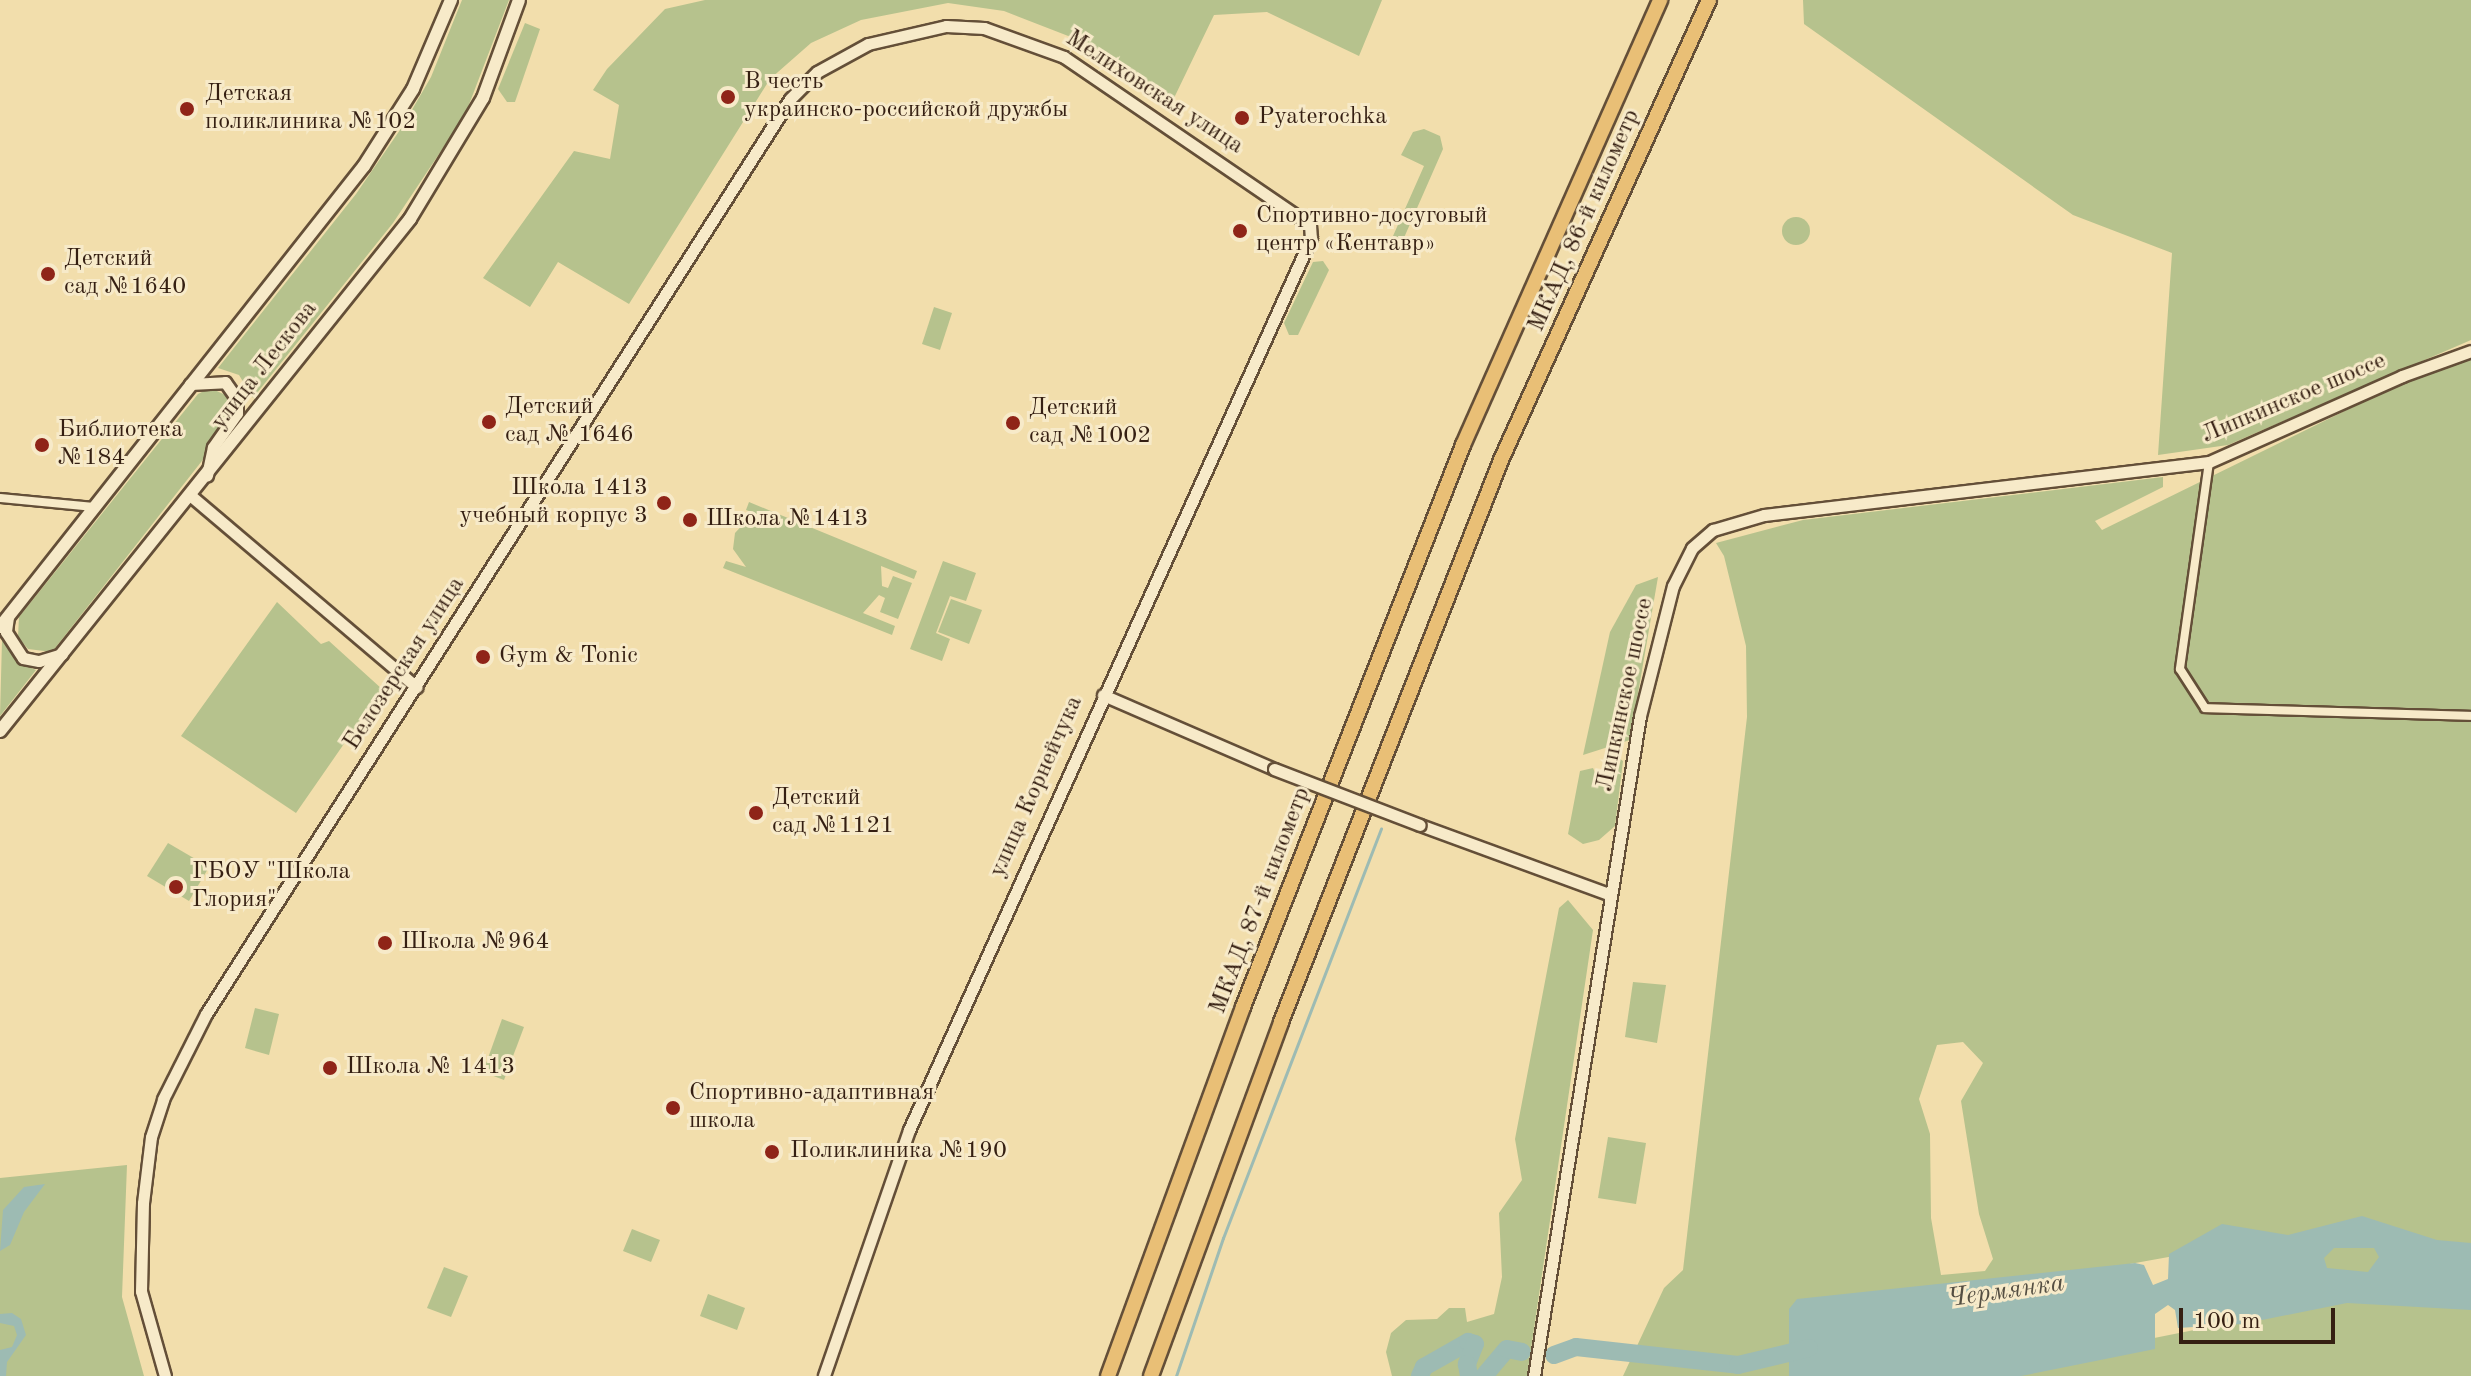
<!DOCTYPE html>
<html>
<head>
<meta charset="utf-8">
<style>
  body { margin:0 }
  #map { position:relative; width:2471px; height:1376px; overflow:hidden; background:#f2deac; font-family:"Old Standard TT",serif }
  div>[style] { position:absolute }
  .green>* { inset:0; background:#b6c28d }
  .round { border-radius:50% }
  .water>* { inset:0; background:#9dbbb3 }
  .stream>* { height:3px; margin:-1.5px; padding:0 1.5px; transform-origin:1.5px; border-radius:1.5px; background:#9dbbb3 }
  .river>* { height:18px; margin:-9px; padding:0 9px; transform-origin:9px; border-radius:9px; background:#9dbbb3 }
  .roads { filter:drop-shadow(2px 0 #644f38) drop-shadow(-2px 0 #644f38) drop-shadow(0 2px #644f38) drop-shadow(0 -2px #644f38) }
  .minor>* { height:8px; margin:-4px; padding:0 4px; transform-origin:4px; border-radius:4px; background:#f7eac9 }
  .tertiary>* { height:11px; margin:-5.5px; padding:0 5.5px; transform-origin:5.5px; border-radius:5.5px; background:#f7eac9 }
  .secondary>* { height:12px; margin:-6px; padding:0 6px; transform-origin:6px; border-radius:6px; background:#f7eac9 }
  .trunk>* { height:14px; margin:-7px; padding:0 7px; transform-origin:7px; border-radius:7px; background:#e9bf76 }
  .bridges { filter:drop-shadow(2px 0 #644f38) drop-shadow(-2px 0 #644f38) drop-shadow(0 2px #644f38) drop-shadow(0 -2px #644f38) }
  .tertiary-bridge>* { height:11px; margin:-5.5px; padding:0 5.5px; transform-origin:5.5px; border-radius:5.5px; background:#f7eac9 }
  .dots>* { width:22px; height:22px; translate:-50% -50%; box-sizing:border-box; border:4px solid #f7eac9; border-radius:50% }
  span { translate:-50% -50%; white-space:nowrap; text-align:center; line-height:1.15; -webkit-text-stroke:6px #f7eac9; paint-order:stroke }
  .poi-label { font-size:24px; color:#351f12 }
  .left { translate:0 -50%; text-align:left }
  .right { translate:-100% -50%; text-align:right }
  .street-label { font-size:24px; color:#351f12 }
  .water-label { font-size:26px; color:#544e42; font-style:italic }
  .scale { position:absolute; left:2179px; top:1308px; width:156px; height:36px; box-sizing:border-box; border:4px solid #351f12; border-top:0; padding-left:10px; font-size:24px; line-height:28px; white-space:nowrap; color:#351f12; -webkit-text-stroke:6px #f7eac9; paint-order:stroke }
</style>
</head>
<body>
<div id="map">
  <div class="green">
    <i style="clip-path:polygon(462px 0,509px 0,465px 115px,393px 223px,253px 398px,239px 375px,218px 368px,356px 194px,402px 127px,431px 77px)"></i>
    <i style="clip-path:polygon(705px 0,1382px 0,1359px 56px,1267px 12px,1214px 15px,1174px 98px,1076px 39px,1004px 11px,948px 3px,861px 20px,811px 43px,770px 79px,629px 304px,558px 262px,530px 307px,483px 278px,574px 151px,610px 159px,619px 105px,593px 90px,607px 69px,665px 9px)"></i>
    <i style="clip-path:polygon(1803px 0,2471px 0,2471px 340px,2228px 445px,2158px 455px,2172px 253px,2073px 215px,1804px 24px)"></i>
    <i style="clip-path:polygon(525px 23px,540px 29px,515px 102px,507px 102px,498px 89px)"></i>
    <i style="clip-path:polygon(1424px 129px,1440px 136px,1443px 149px,1403px 240px,1393px 236px,1424px 166px,1401px 155px,1413px 132px)"></i>
    <i class="round" style="left:1782px;top:217px;width:28px;height:28px"></i>
    <i style="clip-path:polygon(1323px 261px,1329px 270px,1298px 335px,1289px 335px,1284px 323px,1313px 262px)"></i>
    <i style="clip-path:polygon(934px 307px,952px 313px,940px 350px,922px 344px)"></i>
    <i style="clip-path:polygon(evenodd,2471px 357px,2471px 1245px,2285px 1236px,2102px 1269px,1876px 1296px,1793px 1376px,1623px 1376px,1664px 1288px,1683px 1270px,1747px 717px,1746px 646px,1724px 556px,1716px 543px,1803px 520px,2163px 477px,2163px 487px,2095px 521px,2102px 530px,2404px 382px,2471px 357px,1963px 1042px,1983px 1063px,1961px 1101px,1979px 1214px,1993px 1259px,1985px 1271px,1941px 1275px,1931px 1218px,1930px 1134px,1919px 1099px,1937px 1045px,1963px 1042px)"></i>
    <i style="clip-path:polygon(210px 388px,230px 397px,234px 411px,205px 457px,52px 652px,28px 649px,18px 637px,19px 617px,198px 394px)"></i>
    <i style="clip-path:polygon(749px 502px,917px 571px,914px 579px,881px 566px,882px 586px,888px 588px,893px 576px,912px 583px,898px 619px,880px 612px,885px 598px,879px 595px,863px 613px,895px 626px,892px 635px,723px 568px,726px 561px,746px 567px,733px 549px,735px 533px,748px 519px,765px 517px,746px 510px)"></i>
    <i style="clip-path:polygon(943px 561px,976px 573px,966px 601px,950px 596px,936px 633px,950px 639px,942px 661px,910px 649px)"></i>
    <i style="clip-path:polygon(1658px 577px,1630px 740px,1583px 755px,1610px 632px,1636px 585px)"></i>
    <i style="clip-path:polygon(951px 599px,982px 610px,969px 644px,938px 632px)"></i>
    <i style="clip-path:polygon(277px 602px,321px 644px,329px 641px,382px 689px,296px 813px,181px 736px)"></i>
    <i style="clip-path:polygon(2px 640px,17px 662px,36px 670px,0 716px)"></i>
    <i style="clip-path:polygon(1616px 756px,1623px 761px,1615px 826px,1599px 840px,1583px 844px,1568px 834px,1580px 771px,1593px 768px,1598px 779px,1608px 781px)"></i>
    <i style="clip-path:polygon(168px 843px,209px 867px,189px 901px,147px 876px)"></i>
    <i style="clip-path:polygon(1568px 900px,1593px 930px,1527px 1376px,1392px 1376px,1386px 1352px,1391px 1333px,1406px 1320px,1437px 1319px,1449px 1308px,1465px 1308px,1467px 1322px,1494px 1314px,1502px 1277px,1499px 1213px,1522px 1180px,1515px 1139px,1559px 908px)"></i>
    <i style="clip-path:polygon(1633px 982px,1666px 985px,1657px 1043px,1625px 1037px)"></i>
    <i style="clip-path:polygon(255px 1008px,279px 1014px,269px 1055px,245px 1048px)"></i>
    <i style="clip-path:polygon(502px 1019px,524px 1027px,504px 1080px,483px 1072px)"></i>
    <i style="clip-path:polygon(1608px 1137px,1646px 1143px,1636px 1204px,1598px 1198px)"></i>
    <i style="clip-path:polygon(127px 1165px,122px 1297px,144px 1376px,0 1376px,0 1178px)"></i>
    <i style="clip-path:polygon(632px 1229px,660px 1240px,651px 1262px,623px 1251px)"></i>
    <i style="clip-path:polygon(2335px 1243px,2379px 1243px,2387px 1251px,2373px 1279px,2324px 1272px,2321px 1252px)"></i>
    <i style="clip-path:polygon(444px 1267px,468px 1276px,451px 1317px,427px 1308px)"></i>
    <i style="clip-path:polygon(708px 1294px,745px 1308px,737px 1330px,700px 1316px)"></i>
    <i style="clip-path:polygon(2471px 1301px,2471px 1376px,1965px 1376px,2244px 1320px,2262px 1302px)"></i>
  </div>
  <div class="water">
    <i style="clip-path:polygon(45px 1184px,24px 1212px,10px 1245px,0 1251px,3px 1210px,24px 1187px)"></i>
    <i style="clip-path:polygon(evenodd,2362px 1216px,2437px 1240px,2471px 1243px,2471px 1310px,2347px 1303px,2242px 1324px,2178px 1328px,2175px 1310px,2168px 1305px,2155px 1314px,2155px 1349px,2021px 1376px,1789px 1376px,1789px 1309px,1797px 1299px,2135px 1263px,2144px 1265px,2153px 1285px,2168px 1279px,2169px 1254px,2222px 1224px,2288px 1235px,2362px 1216px,2334px 1248px,2374px 1248px,2379px 1257px,2368px 1272px,2327px 1268px,2324px 1258px,2334px 1248px)"></i>
    <i style="clip-path:polygon(12px 1313px,21px 1319px,26px 1335px,7px 1362px,6px 1376px,0 1376px,0 1350px,12px 1347px,17px 1335px,14px 1326px,0 1323px,0 1314px)"></i>
  </div>
  <div class="stream">
    <i style="left:1176px;top:1376px;width:146px;rotate:-71.2deg"></i>
    <i style="left:1223px;top:1238px;width:439px;rotate:-68.9deg"></i>
  </div>
  <div class="river">
    <i style="left:1554px;top:1355px;width:23px;rotate:-20deg"></i>
    <i style="left:1576px;top:1347px;width:163px;rotate:6.3deg"></i>
    <i style="left:1738px;top:1365px;width:73px;rotate:-13.5deg"></i>
    <i style="left:1420px;top:1376px;width:10px;rotate:-66deg"></i>
    <i style="left:1424px;top:1367px;width:51px;rotate:-29.6deg"></i>
    <i style="left:1468px;top:1342px;width:7px;rotate:16deg"></i>
    <i style="left:1475px;top:1344px;width:22px;rotate:112deg"></i>
    <i style="left:1467px;top:1364px;width:12px;rotate:81deg"></i>
    <i style="left:1484px;top:1376px;width:35px;rotate:-50deg"></i>
    <i style="left:1507px;top:1349px;width:15px;rotate:11deg"></i>
  </div>
  <div class="roads">
    <div class="minor">
      <i style="left:2209px;top:462px;width:209px;rotate:98deg"></i>
      <i style="left:2180px;top:669px;width:46px;rotate:57.3deg"></i>
      <i style="left:2205px;top:708px;width:266px;rotate:1.7deg"></i>
      <i style="left:0;top:498px;width:93px;rotate:5.5deg"></i>
    </div>
    <div class="tertiary">
      <i style="left:190px;top:384px;width:35px;rotate:-3deg"></i>
      <i style="left:225px;top:382px;width:21px;rotate:55deg"></i>
      <i style="left:237px;top:399px;width:14px;rotate:90deg"></i>
      <i style="left:237px;top:413px;width:42px;rotate:125.2deg"></i>
      <i style="left:213px;top:447px;width:29px;rotate:102deg"></i>
      <i style="left:190px;top:495px;width:297px;rotate:40.3deg"></i>
      <i style="left:8px;top:617px;width:15px;rotate:98deg"></i>
      <i style="left:6px;top:632px;width:31px;rotate:57deg"></i>
      <i style="left:23px;top:658px;width:16px;rotate:11deg"></i>
      <i style="left:39px;top:661px;width:24px;rotate:-17deg"></i>
      <i style="left:1103px;top:695px;width:186px;rotate:23.4deg"></i>
      <i style="left:1420px;top:825px;width:201px;rotate:20.1deg"></i>
      <i style="left:165px;top:1376px;width:88px;rotate:-105.8deg"></i>
      <i style="left:141px;top:1291px;width:88px;rotate:-88.7deg"></i>
      <i style="left:143px;top:1203px;width:66px;rotate:-83.1deg"></i>
      <i style="left:151px;top:1137px;width:40px;rotate:-72deg"></i>
      <i style="left:163px;top:1099px;width:95px;rotate:-63.2deg"></i>
      <i style="left:206px;top:1014px;width:1085px;rotate:-57.45deg"></i>
      <i style="left:790px;top:99px;width:38px;rotate:-45deg"></i>
      <i style="left:817px;top:72px;width:58px;rotate:-28.8deg"></i>
      <i style="left:868px;top:44px;width:80px;rotate:-13deg"></i>
      <i style="left:946px;top:26px;width:38px;rotate:3deg"></i>
      <i style="left:984px;top:28px;width:85px;rotate:19.9deg"></i>
      <i style="left:1064px;top:57px;width:298px;rotate:34.3deg"></i>
      <i style="left:1310px;top:225px;width:13px;rotate:86deg"></i>
      <i style="left:1311px;top:238px;width:978px;rotate:114.26deg"></i>
      <i style="left:909px;top:1130px;width:260px;rotate:109.1deg"></i>
      <i style="left:1534px;top:1376px;width:668px;rotate:-80.88deg"></i>
      <i style="left:1640px;top:716px;width:134px;rotate:-75.8deg"></i>
      <i style="left:1673px;top:586px;width:42px;rotate:-63.4deg"></i>
      <i style="left:1692px;top:548px;width:28px;rotate:-41deg"></i>
      <i style="left:1713px;top:530px;width:53px;rotate:-16.4deg"></i>
      <i style="left:1764px;top:515px;width:448px;rotate:-6.8deg"></i>
      <i style="left:2209px;top:462px;width:211px;rotate:-24deg"></i>
      <i style="left:2402px;top:376px;width:73px;rotate:-19.9deg"></i>
    </div>
    <div class="secondary">
      <i style="left:0;top:627px;width:587px;rotate:-51.71deg"></i>
      <i style="left:364px;top:166px;width:91px;rotate:-57.5deg"></i>
      <i style="left:413px;top:89px;width:97px;rotate:-66.9deg"></i>
      <i style="left:0;top:731px;width:656px;rotate:-51.31deg"></i>
      <i style="left:410px;top:219px;width:141px;rotate:-58.9deg"></i>
      <i style="left:483px;top:98px;width:104px;rotate:-69.8deg"></i>
    </div>
    <div class="trunk">
      <i style="left:1108px;top:1376px;width:393px;rotate:-69.9deg"></i>
      <i style="left:1243px;top:1007px;width:604px;rotate:-68.62deg"></i>
      <i style="left:1463px;top:445px;width:487px;rotate:-66.1deg"></i>
      <i style="left:1151px;top:1376px;width:377px;rotate:-69.8deg"></i>
      <i style="left:1281px;top:1022px;width:604px;rotate:-68.62deg"></i>
      <i style="left:1501px;top:460px;width:505px;rotate:-65.67deg"></i>
    </div>
  </div>
  <div class="bridges">
    <div class="tertiary-bridge">
      <i style="left:1274px;top:769px;width:156px;rotate:21deg"></i>
    </div>
  </div>
  <div class="dots">
    <i style="left:728px;top:97px;background:#8f2418"></i>
    <i style="left:187px;top:109px;background:#8f2418"></i>
    <i style="left:1242px;top:118px;background:#8f2418"></i>
    <i style="left:1240px;top:231px;background:#8f2418"></i>
    <i style="left:48px;top:274px;background:#8f2418"></i>
    <i style="left:489px;top:422px;background:#8f2418"></i>
    <i style="left:1013px;top:423px;background:#8f2418"></i>
    <i style="left:42px;top:445px;background:#8f2418"></i>
    <i style="left:664px;top:503px;background:#8f2418"></i>
    <i style="left:690px;top:520px;background:#8f2418"></i>
    <i style="left:483px;top:657px;background:#8f2418"></i>
    <i style="left:756px;top:813px;background:#8f2418"></i>
    <i style="left:176px;top:887px;background:#8f2418"></i>
    <i style="left:385px;top:943px;background:#8f2418"></i>
    <i style="left:330px;top:1068px;background:#8f2418"></i>
    <i style="left:673px;top:1108px;background:#8f2418"></i>
    <i style="left:772px;top:1152px;background:#8f2418"></i>
  </div>
  <div class="poi-label">
    <span class="left" style="left:744px;top:97px">В честь<br>украинско-российской дружбы</span>
    <span class="left" style="left:205px;top:109px">Детская<br>поликлиника №102</span>
    <span class="left" style="left:1258px;top:118px">Pyaterochka</span>
    <span class="left" style="left:1256px;top:231px">Спортивно-досуговый<br>центр «Кентавр»</span>
    <span class="left" style="left:64px;top:274px">Детский<br>сад №1640</span>
    <span class="left" style="left:505px;top:422px">Детский<br>сад № 1646</span>
    <span class="left" style="left:1029px;top:423px">Детский<br>сад №1002</span>
    <span class="left" style="left:58px;top:445px">Библиотека<br>№184</span>
    <span class="right" style="left:648px;top:503px">Школа 1413<br>учебный корпус 3</span>
    <span class="left" style="left:706px;top:520px">Школа №1413</span>
    <span class="left" style="left:499px;top:657px">Gym &amp; Tonic</span>
    <span class="left" style="left:772px;top:813px">Детский<br>сад №1121</span>
    <span class="left" style="left:192px;top:887px">ГБОУ "Школа<br>Глория"</span>
    <span class="left" style="left:401px;top:943px">Школа №964</span>
    <span class="left" style="left:346px;top:1068px">Школа № 1413</span>
    <span class="left" style="left:689px;top:1108px">Спортивно-адаптивная<br>школа</span>
    <span class="left" style="left:790px;top:1152px">Поликлиника №190</span>
  </div>
  <div class="street-label">
    <span style="left:1154px;top:93px;rotate:33deg">Мелиховская улица</span>
    <span style="left:1585px;top:221px;rotate:-66deg">МКАД, 86-й километр</span>
    <span style="left:265px;top:366px;rotate:-52deg">улица Лескова</span>
    <span style="left:2294px;top:399px;rotate:-23deg">Липкинское шоссе</span>
    <span style="left:405px;top:664px;rotate:-57deg">Белозерская улица</span>
    <span style="left:1626px;top:695px;rotate:-78deg">Липкинское шоссе</span>
    <span style="left:1037px;top:787px;rotate:-66deg">улица Корнейчука</span>
    <span style="left:1261px;top:901px;rotate:-69deg">МКАД, 87-й километр</span>
  </div>
  <div class="water-label">
    <span style="left:2006px;top:1292px;rotate:-8deg">Чермянка</span>
  </div>
  <div class="scale">100 m</div>
</div>
</body>
</html>
